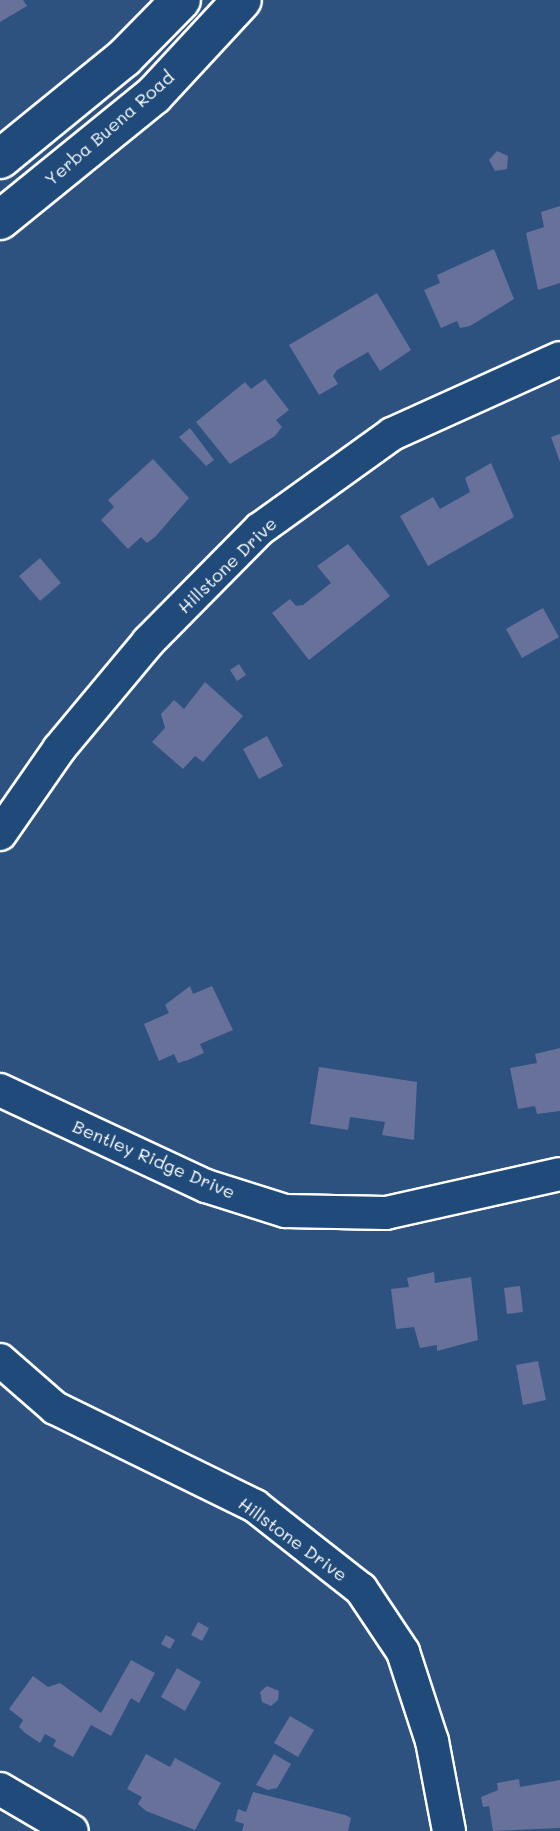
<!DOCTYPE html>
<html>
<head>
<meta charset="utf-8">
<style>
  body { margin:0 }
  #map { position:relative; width:560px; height:1831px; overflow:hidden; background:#2d5280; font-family:Mali,sans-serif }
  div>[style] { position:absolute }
  .building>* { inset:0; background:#67719a }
  .roads { filter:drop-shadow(2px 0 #fff) drop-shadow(-2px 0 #fff) drop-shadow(0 2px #fff) drop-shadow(0 -2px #fff) }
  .minor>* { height:32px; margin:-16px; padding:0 16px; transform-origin:16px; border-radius:16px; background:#1f4a7a }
  .secondary>* { height:38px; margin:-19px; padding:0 19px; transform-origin:19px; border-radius:19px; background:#1f4a7a }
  span { translate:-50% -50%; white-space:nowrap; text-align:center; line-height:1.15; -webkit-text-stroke:5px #1f4a7a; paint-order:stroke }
  .street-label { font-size:18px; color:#fff }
</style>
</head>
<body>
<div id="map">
  <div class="building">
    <i style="clip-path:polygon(0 0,23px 0,27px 6px,0 22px)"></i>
    <i style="clip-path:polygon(497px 151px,508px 156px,507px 169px,495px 171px,489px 160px)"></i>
    <i style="clip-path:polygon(560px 206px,560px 283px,538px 290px,526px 233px,544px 227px,541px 212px)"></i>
    <i style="clip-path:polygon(494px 249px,514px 299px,470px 326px,460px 328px,457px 321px,441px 328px,424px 290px,440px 283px,437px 275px)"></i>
    <i style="clip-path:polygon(377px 293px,411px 350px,380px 371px,368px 352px,337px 370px,333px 376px,338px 384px,319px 395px,289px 345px)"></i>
    <i style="clip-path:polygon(265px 379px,289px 410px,276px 420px,282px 427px,275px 436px,230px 464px,196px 422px,245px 382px,251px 389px)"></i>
    <i style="clip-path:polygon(190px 428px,214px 460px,206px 466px,179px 437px)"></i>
    <i style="clip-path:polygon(560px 434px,560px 462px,551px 437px)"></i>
    <i style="clip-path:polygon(153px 459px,189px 498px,155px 537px,147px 543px,141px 537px,128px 549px,101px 520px,114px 507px,108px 500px)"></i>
    <i style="clip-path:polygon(491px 463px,514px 517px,428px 566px,400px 516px,433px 497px,440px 509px,470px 492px,465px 478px)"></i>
    <i style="clip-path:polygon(348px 544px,390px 596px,309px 660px,272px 613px,290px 599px,296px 606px,303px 605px,331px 583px,317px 566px)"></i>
    <i style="clip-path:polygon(40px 558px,61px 583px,40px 601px,19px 576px)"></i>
    <i style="clip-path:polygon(543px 608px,559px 637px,522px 658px,506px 629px)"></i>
    <i style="clip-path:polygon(239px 664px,246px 675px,237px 681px,230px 670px)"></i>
    <i style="clip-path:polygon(205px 682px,243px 716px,203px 762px,195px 756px,183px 769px,152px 742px,165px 728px,161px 714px,174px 700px,184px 709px)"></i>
    <i style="clip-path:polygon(267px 736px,283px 766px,259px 779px,243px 749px)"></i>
    <i style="clip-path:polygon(190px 986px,193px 994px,212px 986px,233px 1030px,200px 1044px,204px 1053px,188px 1060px,178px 1063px,174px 1054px,159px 1061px,144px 1024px,169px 1013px,165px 1005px)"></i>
    <i style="clip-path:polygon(560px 1048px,560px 1111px,537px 1114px,535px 1106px,518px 1109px,510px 1068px,537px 1063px,535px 1054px)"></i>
    <i style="clip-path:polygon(319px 1067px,417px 1082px,414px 1140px,382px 1135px,385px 1122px,350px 1117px,348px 1130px,310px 1124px)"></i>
    <i style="clip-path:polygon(434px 1272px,435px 1283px,471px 1277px,478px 1340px,437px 1351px,437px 1345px,420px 1348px,414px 1327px,396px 1329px,391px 1289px,409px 1287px,407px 1278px)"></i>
    <i style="clip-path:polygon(520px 1286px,523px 1312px,507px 1314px,504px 1288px)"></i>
    <i style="clip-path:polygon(538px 1361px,546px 1400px,523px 1405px,516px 1365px)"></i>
    <i style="clip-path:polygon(198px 1622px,209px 1628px,202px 1641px,191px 1635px)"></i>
    <i style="clip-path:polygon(166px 1635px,175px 1640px,170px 1649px,161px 1644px)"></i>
    <i style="clip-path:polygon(131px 1660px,155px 1673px,139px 1703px,131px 1698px,111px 1736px,91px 1725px,73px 1757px,53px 1746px,56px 1740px,45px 1734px,40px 1743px,25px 1733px,19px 1727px,23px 1720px,9px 1709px,33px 1676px,48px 1687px,60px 1683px,101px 1713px)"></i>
    <i style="clip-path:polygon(177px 1668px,201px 1682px,185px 1711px,161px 1697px)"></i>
    <i style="clip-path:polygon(267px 1686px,279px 1691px,278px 1700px,271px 1706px,262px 1702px,260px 1692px)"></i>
    <i style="clip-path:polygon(290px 1716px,314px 1730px,298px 1757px,274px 1743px)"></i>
    <i style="clip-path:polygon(146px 1754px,170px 1767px,175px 1758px,221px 1783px,195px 1830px,146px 1811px,138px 1804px,142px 1797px,127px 1789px)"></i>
    <i style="clip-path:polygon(274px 1754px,291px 1764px,277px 1788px,268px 1790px,256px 1785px)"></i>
    <i style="clip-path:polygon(519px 1779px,520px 1787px,560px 1780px,560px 1828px,493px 1831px,489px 1806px,483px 1807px,481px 1797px,498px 1790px,497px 1783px)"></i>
    <i style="clip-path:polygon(253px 1792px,345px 1815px,351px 1818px,348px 1831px,242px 1831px,244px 1824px,235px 1821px,238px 1809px,246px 1812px)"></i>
  </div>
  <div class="roads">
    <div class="minor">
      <i style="left:0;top:834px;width:103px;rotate:-55.2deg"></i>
      <i style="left:59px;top:749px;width:139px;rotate:-50.2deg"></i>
      <i style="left:148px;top:642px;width:159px;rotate:-45.3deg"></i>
      <i style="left:260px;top:529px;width:163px;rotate:-35.7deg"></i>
      <i style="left:392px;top:434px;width:184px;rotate:-24.3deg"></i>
      <i style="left:0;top:1090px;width:227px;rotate:25deg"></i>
      <i style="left:206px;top:1186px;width:83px;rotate:17.6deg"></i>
      <i style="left:285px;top:1211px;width:101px;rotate:1.1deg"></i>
      <i style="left:386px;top:1213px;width:178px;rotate:-12.6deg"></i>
      <i style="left:0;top:1360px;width:73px;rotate:41.1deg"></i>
      <i style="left:55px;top:1408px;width:223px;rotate:26.1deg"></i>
      <i style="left:255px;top:1506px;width:135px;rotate:38.1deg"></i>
      <i style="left:361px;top:1589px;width:76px;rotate:56.3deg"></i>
      <i style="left:403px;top:1652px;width:94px;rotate:72deg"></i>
      <i style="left:432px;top:1741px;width:92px;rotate:79.3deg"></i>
      <i style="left:0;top:1789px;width:83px;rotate:30.3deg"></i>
    </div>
    <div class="secondary">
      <i style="left:0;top:159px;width:160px;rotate:-39.2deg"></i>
      <i style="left:124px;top:58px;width:81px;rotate:-45.5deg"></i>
      <i style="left:0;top:220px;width:198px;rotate:-39.1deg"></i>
      <i style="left:154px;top:95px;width:129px;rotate:-47.2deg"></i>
    </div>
  </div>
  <div class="street-label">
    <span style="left:109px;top:128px;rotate:-41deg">Yerba Buena Road</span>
    <span style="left:227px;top:565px;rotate:-44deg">Hillstone Drive</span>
    <span style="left:154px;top:1159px;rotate:23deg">Bentley Ridge Drive</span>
    <span style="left:293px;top:1539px;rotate:36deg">Hillstone Drive</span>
  </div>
</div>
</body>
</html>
